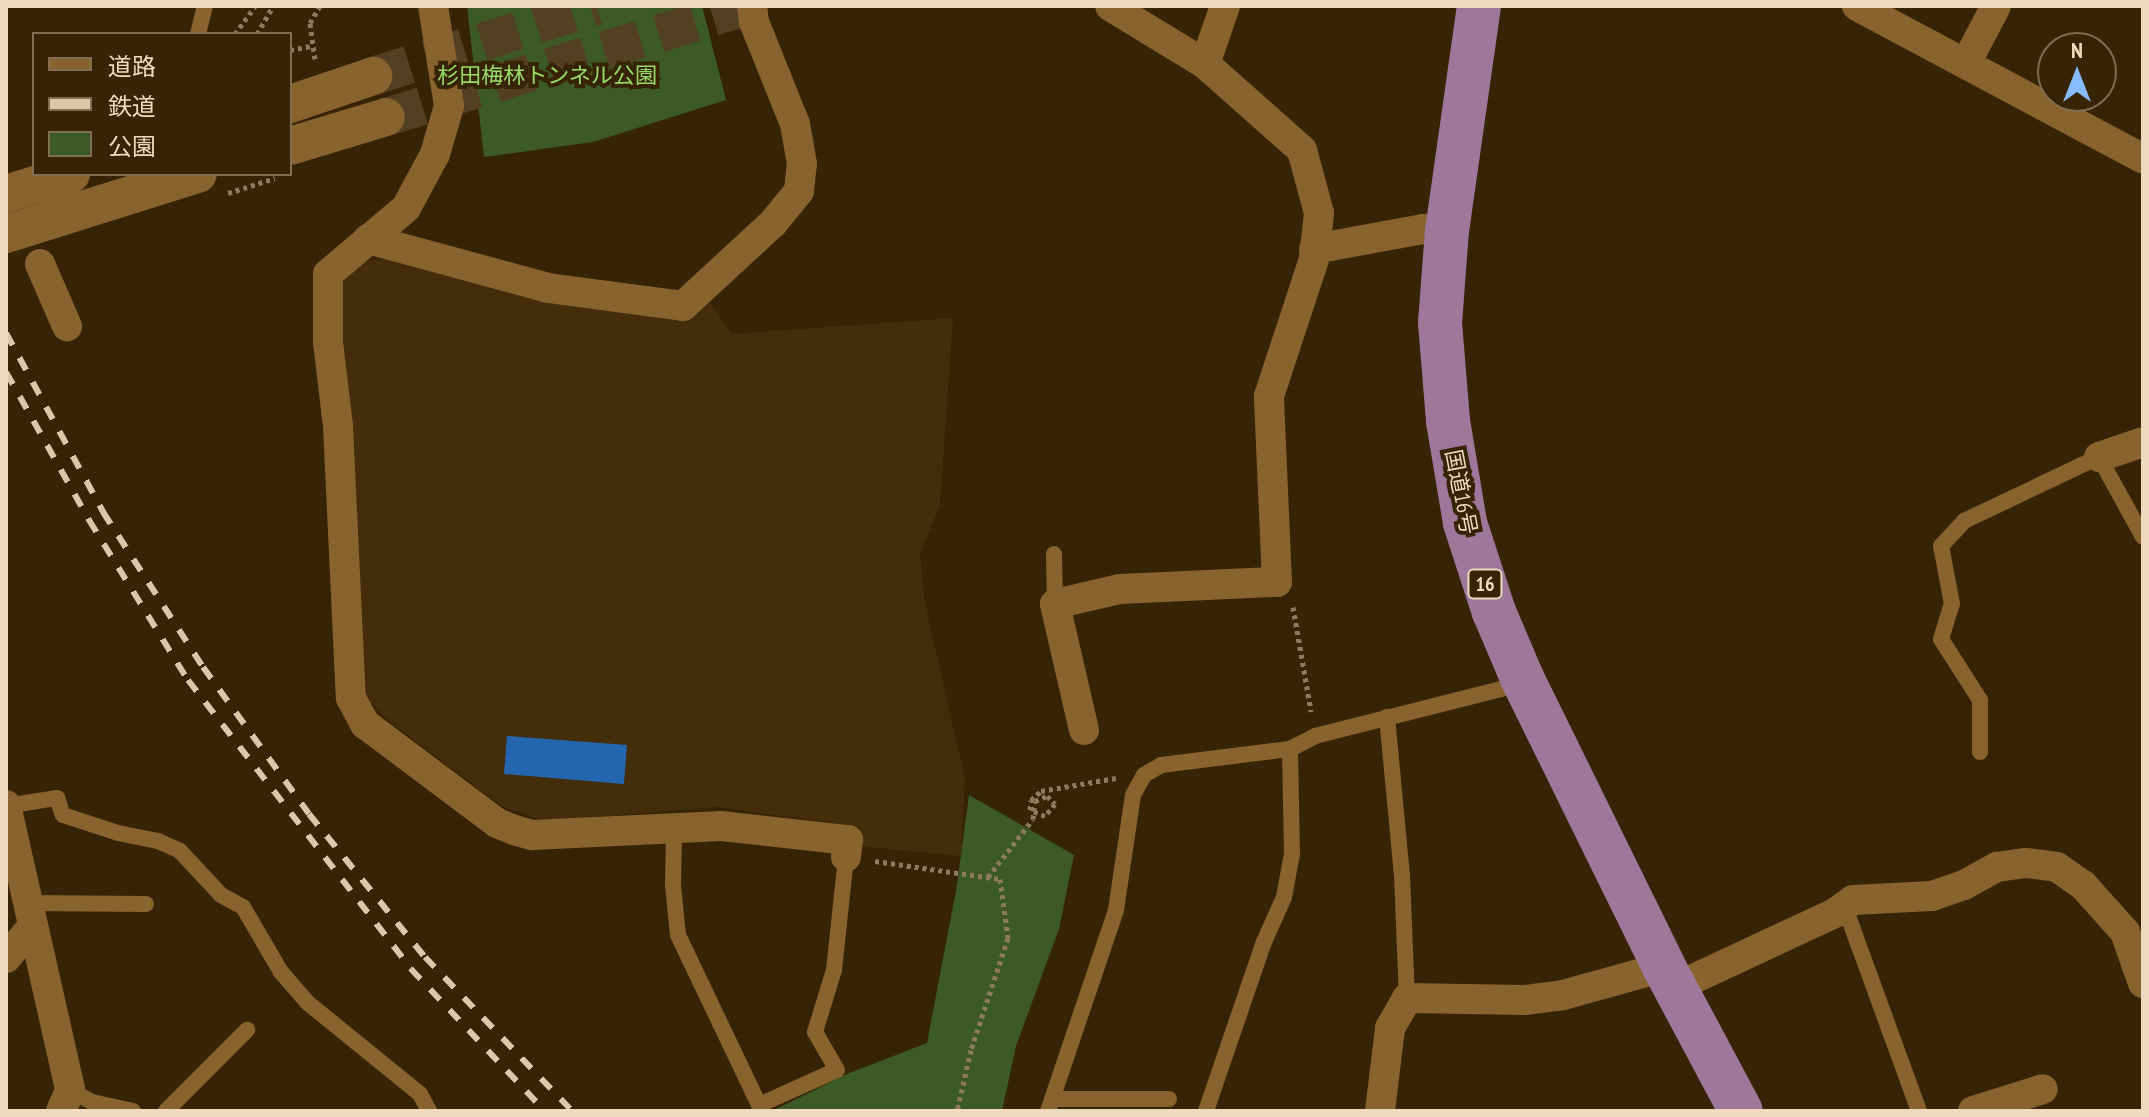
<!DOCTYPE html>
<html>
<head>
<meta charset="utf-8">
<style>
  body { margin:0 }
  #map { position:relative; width:2149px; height:1117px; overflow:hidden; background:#372407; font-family:"PT Sans Narrow","Noto Sans JP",sans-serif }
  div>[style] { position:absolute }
  .built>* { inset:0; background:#432d0b }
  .green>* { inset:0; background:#3b5a25 }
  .water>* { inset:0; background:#2365af }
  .tertiary-tunnel>* { height:38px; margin-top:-19px; transform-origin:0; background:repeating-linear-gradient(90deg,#533f23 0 38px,transparent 0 57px) }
  .path>* { height:5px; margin-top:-2.5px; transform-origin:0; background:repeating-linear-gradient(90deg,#8e7a5e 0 4px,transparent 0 8px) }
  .service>* { height:16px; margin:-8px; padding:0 8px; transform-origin:8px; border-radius:8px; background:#88632d }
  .minor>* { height:30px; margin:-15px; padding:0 15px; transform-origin:15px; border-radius:15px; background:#88632d }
  .tertiary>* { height:38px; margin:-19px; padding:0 19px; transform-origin:19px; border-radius:19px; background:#88632d }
  .trunk>* { height:44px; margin:-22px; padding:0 22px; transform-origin:22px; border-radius:22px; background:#9e789a }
  .rail>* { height:6px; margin-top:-3px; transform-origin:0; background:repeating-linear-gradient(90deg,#dcc7ac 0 14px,transparent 0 28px) }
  span { translate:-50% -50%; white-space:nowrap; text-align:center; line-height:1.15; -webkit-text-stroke:8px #372407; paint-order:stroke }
  .shield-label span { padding:2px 6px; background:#372407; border:2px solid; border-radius:6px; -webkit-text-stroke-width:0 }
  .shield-label { font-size:20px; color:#efdabf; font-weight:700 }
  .park-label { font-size:22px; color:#96db67 }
  .street-label { font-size:22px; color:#efdabf }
  .frame { position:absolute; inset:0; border:8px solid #efdabf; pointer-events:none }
  .legend { position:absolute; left:32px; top:32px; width:260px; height:144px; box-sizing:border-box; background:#372407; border:2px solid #816d51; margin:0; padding:10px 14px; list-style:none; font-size:24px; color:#efdabf }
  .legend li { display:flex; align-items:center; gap:16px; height:40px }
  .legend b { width:40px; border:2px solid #816d51 }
  .north { position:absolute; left:2037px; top:32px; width:80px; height:80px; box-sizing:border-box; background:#372407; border:2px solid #816d51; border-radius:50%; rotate:0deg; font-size:22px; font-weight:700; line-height:32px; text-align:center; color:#efdabf }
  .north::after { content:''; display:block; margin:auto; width:28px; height:36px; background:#87bbfb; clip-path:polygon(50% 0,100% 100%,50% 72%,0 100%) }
</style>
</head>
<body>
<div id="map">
  <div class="built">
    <i style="clip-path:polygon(386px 259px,568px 304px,707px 299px,732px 334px,953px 318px,940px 506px,920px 554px,925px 604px,965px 779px,961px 856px,858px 846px,860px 827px,720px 807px,544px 821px,501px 806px,391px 723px,370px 702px,362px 681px,338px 342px,339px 285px,355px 262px)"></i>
  </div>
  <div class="green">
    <i style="clip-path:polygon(467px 6px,702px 6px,726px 100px,593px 142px,484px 157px)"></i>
    <i style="clip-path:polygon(969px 795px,1074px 855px,1059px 929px,1016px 1046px,1002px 1111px,772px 1111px,847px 1074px,927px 1043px,957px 885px)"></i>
  </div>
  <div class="water">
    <i style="clip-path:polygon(507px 736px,627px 745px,624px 784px,504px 774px)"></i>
  </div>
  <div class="tertiary-tunnel">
    <i style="left:373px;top:76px;width:234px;rotate:-17.4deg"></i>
    <i style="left:386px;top:117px;width:380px;rotate:-17deg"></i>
  </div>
  <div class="path">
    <i style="left:235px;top:34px;width:34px;rotate:-54deg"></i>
    <i style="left:257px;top:34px;width:32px;rotate:-60deg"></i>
    <i style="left:290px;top:50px;width:21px;rotate:-11deg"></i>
    <i style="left:315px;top:59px;width:36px;rotate:-98deg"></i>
    <i style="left:310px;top:23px;width:20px;rotate:-60deg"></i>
    <i style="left:228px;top:193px;width:49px;rotate:-17.7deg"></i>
    <i style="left:1293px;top:607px;width:106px;rotate:80.2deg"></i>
    <i style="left:875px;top:861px;width:126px;rotate:8.2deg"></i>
    <i style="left:1000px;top:879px;width:60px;rotate:82.3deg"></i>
    <i style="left:1008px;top:938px;width:118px;rotate:108.3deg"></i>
    <i style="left:971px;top:1050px;width:63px;rotate:102.9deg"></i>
    <i style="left:988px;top:877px;width:73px;rotate:-52.2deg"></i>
    <i style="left:1033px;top:819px;width:18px;rotate:-84deg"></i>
    <i style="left:1035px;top:801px;width:13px;rotate:-23deg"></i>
    <i style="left:1047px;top:796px;width:11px;rotate:45deg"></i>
    <i style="left:1055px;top:804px;width:16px;rotate:130deg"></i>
    <i style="left:1045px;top:816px;width:16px;rotate:-158deg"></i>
    <i style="left:1030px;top:810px;width:10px;rotate:-84deg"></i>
    <i style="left:1031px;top:800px;width:13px;rotate:-42deg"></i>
    <i style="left:1041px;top:791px;width:76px;rotate:-9.8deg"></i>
  </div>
  <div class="service">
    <i style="left:198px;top:34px;width:29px;rotate:-76deg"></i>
    <i style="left:1054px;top:554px;width:50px;rotate:88.9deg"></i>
    <i style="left:1387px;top:717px;width:159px;rotate:84.6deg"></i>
    <i style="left:1402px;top:875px;width:123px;rotate:87.7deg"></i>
    <i style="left:1980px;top:752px;width:52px;rotate:-90deg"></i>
    <i style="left:1980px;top:700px;width:72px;rotate:-122.6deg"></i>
    <i style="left:1941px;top:639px;width:37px;rotate:-73deg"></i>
    <i style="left:1952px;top:604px;width:59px;rotate:-100.7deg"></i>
    <i style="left:1941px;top:546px;width:34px;rotate:-47deg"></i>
    <i style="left:1964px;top:521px;width:149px;rotate:-25.4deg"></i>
    <i style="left:2099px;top:457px;width:91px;rotate:61.2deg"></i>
    <i style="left:6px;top:806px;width:52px;rotate:-8.9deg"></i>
    <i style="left:57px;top:798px;width:18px;rotate:71deg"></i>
    <i style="left:63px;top:815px;width:58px;rotate:18.1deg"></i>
    <i style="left:118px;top:833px;width:41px;rotate:11.3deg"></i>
    <i style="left:158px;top:841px;width:24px;rotate:24deg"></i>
    <i style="left:180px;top:851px;width:60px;rotate:47deg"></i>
    <i style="left:221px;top:895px;width:25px;rotate:29deg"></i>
    <i style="left:243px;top:907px;width:75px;rotate:59.7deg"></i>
    <i style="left:281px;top:972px;width:41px;rotate:48.9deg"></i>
    <i style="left:308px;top:1003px;width:144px;rotate:39.1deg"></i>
    <i style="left:420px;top:1094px;width:19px;rotate:62deg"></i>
    <i style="left:674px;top:830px;width:55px;rotate:91deg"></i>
    <i style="left:673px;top:885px;width:50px;rotate:84.3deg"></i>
    <i style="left:678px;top:935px;width:195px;rotate:64.5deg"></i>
    <i style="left:29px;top:903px;width:117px;rotate:0.5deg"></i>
    <i style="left:1844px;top:905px;width:219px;rotate:70deg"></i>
    <i style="left:70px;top:1090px;width:25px;rotate:29deg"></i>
    <i style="left:92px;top:1102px;width:42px;rotate:12.4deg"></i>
    <i style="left:1053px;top:1099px;width:116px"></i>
    <i style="left:759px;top:1105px;width:85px;rotate:-24.2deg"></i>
    <i style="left:837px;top:1070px;width:44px;rotate:-120.1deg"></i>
    <i style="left:815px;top:1032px;width:65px;rotate:-73deg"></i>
    <i style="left:834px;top:970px;width:114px;rotate:-83.9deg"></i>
    <i style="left:166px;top:1111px;width:115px;rotate:-45deg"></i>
    <i style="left:1048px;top:1111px;width:212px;rotate:-71.3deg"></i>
    <i style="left:1116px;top:910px;width:116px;rotate:-81.6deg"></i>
    <i style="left:1133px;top:795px;width:23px;rotate:-61deg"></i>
    <i style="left:1144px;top:775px;width:20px;rotate:-30deg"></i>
    <i style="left:1161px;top:765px;width:130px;rotate:-7.1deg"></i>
    <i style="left:1290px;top:749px;width:28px;rotate:-27deg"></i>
    <i style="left:1315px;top:736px;width:192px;rotate:-14.2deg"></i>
    <i style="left:1501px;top:689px;width:22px;rotate:-27deg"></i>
    <i style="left:1206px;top:1111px;width:179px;rotate:-71.1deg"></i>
    <i style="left:1264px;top:942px;width:49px;rotate:-66deg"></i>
    <i style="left:1284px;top:897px;width:44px;rotate:-79.5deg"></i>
    <i style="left:1292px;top:854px;width:105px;rotate:-91.1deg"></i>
  </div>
  <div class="minor">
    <i style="left:433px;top:6px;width:101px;rotate:80.9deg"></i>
    <i style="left:449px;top:106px;width:50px;rotate:106.3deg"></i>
    <i style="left:435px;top:154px;width:61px;rotate:118.2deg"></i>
    <i style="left:406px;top:208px;width:102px;rotate:139.8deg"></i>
    <i style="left:328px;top:274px;width:68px;rotate:90deg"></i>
    <i style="left:328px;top:342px;width:85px;rotate:83.2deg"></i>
    <i style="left:338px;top:426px;width:272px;rotate:87.3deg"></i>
    <i style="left:351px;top:698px;width:30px;rotate:62deg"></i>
    <i style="left:365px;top:724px;width:165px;rotate:36.9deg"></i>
    <i style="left:497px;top:823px;width:18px;rotate:22deg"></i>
    <i style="left:514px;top:830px;width:19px;rotate:16deg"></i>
    <i style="left:532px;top:835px;width:189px;rotate:-2.7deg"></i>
    <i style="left:721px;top:826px;width:128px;rotate:6.3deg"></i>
    <i style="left:848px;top:840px;width:17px;rotate:97deg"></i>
    <i style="left:1857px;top:6px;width:324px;rotate:28.1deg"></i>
    <i style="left:1966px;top:63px;width:64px;rotate:-62.2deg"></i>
    <i style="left:1205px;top:64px;width:61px;rotate:-71deg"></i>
    <i style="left:368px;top:239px;width:187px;rotate:15.2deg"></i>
    <i style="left:548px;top:288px;width:136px;rotate:7.6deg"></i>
    <i style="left:683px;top:306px;width:122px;rotate:-42.7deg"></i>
    <i style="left:773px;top:223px;width:41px;rotate:-50.9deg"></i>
    <i style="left:799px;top:191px;width:27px;rotate:-84deg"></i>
    <i style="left:802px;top:164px;width:41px;rotate:-99.9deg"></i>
    <i style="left:795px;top:124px;width:110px;rotate:-111.9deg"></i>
    <i style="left:754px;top:22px;width:16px;rotate:-97deg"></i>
    <i style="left:1314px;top:249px;width:111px;rotate:-10.4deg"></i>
    <i style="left:1423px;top:229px;width:24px;rotate:2deg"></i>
    <i style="left:40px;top:264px;width:68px;rotate:66.5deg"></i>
    <i style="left:2099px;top:457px;width:46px;rotate:-18.8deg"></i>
    <i style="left:1084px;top:730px;width:129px;rotate:-103deg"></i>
    <i style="left:1055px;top:604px;width:67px;rotate:-13deg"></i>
    <i style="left:1120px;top:589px;width:157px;rotate:-2.6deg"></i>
    <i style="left:1277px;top:582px;width:186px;rotate:-92.5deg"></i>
    <i style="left:1269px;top:396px;width:144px;rotate:-71.8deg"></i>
    <i style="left:1314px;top:259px;width:46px;rotate:-83.8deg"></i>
    <i style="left:1319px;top:213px;width:65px;rotate:-105.1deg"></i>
    <i style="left:1302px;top:150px;width:130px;rotate:-138.4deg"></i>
    <i style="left:1205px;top:64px;width:111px;rotate:-148.6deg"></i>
    <i style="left:6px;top:805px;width:292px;rotate:77.3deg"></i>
    <i style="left:70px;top:1090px;width:23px;rotate:113deg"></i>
    <i style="left:6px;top:958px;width:39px;rotate:-50deg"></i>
    <i style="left:1674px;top:988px;width:178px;rotate:-25deg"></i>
    <i style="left:1835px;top:913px;width:22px;rotate:-36deg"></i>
    <i style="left:1853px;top:900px;width:79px;rotate:-2.9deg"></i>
    <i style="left:1932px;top:896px;width:34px;rotate:-19deg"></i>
    <i style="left:1964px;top:885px;width:38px;rotate:-29deg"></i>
    <i style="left:1997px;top:867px;width:29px;rotate:-8deg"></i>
    <i style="left:2026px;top:863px;width:31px;rotate:7deg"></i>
    <i style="left:2057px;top:867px;width:32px;rotate:35deg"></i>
    <i style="left:2083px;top:885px;width:63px;rotate:48.2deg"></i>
    <i style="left:2125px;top:932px;width:54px;rotate:70.6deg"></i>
    <i style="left:1380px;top:1111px;width:84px;rotate:-83.1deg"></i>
    <i style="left:1390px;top:1028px;width:34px;rotate:-60deg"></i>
    <i style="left:1407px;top:998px;width:117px;rotate:1deg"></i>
    <i style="left:1524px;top:1000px;width:39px;rotate:-7deg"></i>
    <i style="left:1563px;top:995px;width:105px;rotate:-15.5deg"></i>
    <i style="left:1973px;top:1111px;width:73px;rotate:-17.4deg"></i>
  </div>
  <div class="tertiary">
    <i style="left:290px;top:104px;width:88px;rotate:-18.6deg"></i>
    <i style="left:290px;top:146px;width:100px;rotate:-16.8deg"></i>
    <i style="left:6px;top:194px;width:68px;rotate:-17.1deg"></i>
    <i style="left:6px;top:234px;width:201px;rotate:-17.4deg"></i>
  </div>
  <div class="trunk">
    <i style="left:1479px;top:6px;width:226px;rotate:98.1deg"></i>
    <i style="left:1447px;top:230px;width:93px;rotate:94.3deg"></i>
    <i style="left:1440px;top:323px;width:98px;rotate:85.3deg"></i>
    <i style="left:1448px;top:421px;width:103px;rotate:80.5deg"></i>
    <i style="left:1465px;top:523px;width:94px;rotate:72deg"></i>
    <i style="left:1494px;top:612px;width:72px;rotate:67deg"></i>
    <i style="left:1522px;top:678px;width:322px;rotate:63.8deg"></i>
    <i style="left:1664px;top:967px;width:163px;rotate:61.9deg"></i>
  </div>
  <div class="rail">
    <i style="left:6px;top:333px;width:204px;rotate:61.5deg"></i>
    <i style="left:103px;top:512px;width:184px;rotate:57.2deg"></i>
    <i style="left:203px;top:667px;width:181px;rotate:54.2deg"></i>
    <i style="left:309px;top:814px;width:184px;rotate:51deg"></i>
    <i style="left:425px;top:957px;width:213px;rotate:46.3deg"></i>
    <i style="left:6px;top:372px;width:170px;rotate:60.7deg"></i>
    <i style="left:89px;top:520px;width:188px;rotate:58.3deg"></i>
    <i style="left:188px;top:680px;width:365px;rotate:52.3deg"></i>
    <i style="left:411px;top:969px;width:195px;rotate:46.7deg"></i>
  </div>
  <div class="shield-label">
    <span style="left:1485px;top:584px">16</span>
  </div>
  <div class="park-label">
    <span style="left:547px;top:76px">杉田梅林トンネル公園</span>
  </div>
  <div class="street-label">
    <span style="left:1461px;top:492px;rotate:79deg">国道16号</span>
  </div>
  <div class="frame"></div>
  <ul class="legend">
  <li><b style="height:10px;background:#88632d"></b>道路</li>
  <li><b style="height:10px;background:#dcc7ac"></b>鉄道</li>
  <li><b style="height:22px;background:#3b5a25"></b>公園</li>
  </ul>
  <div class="north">N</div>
</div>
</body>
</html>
